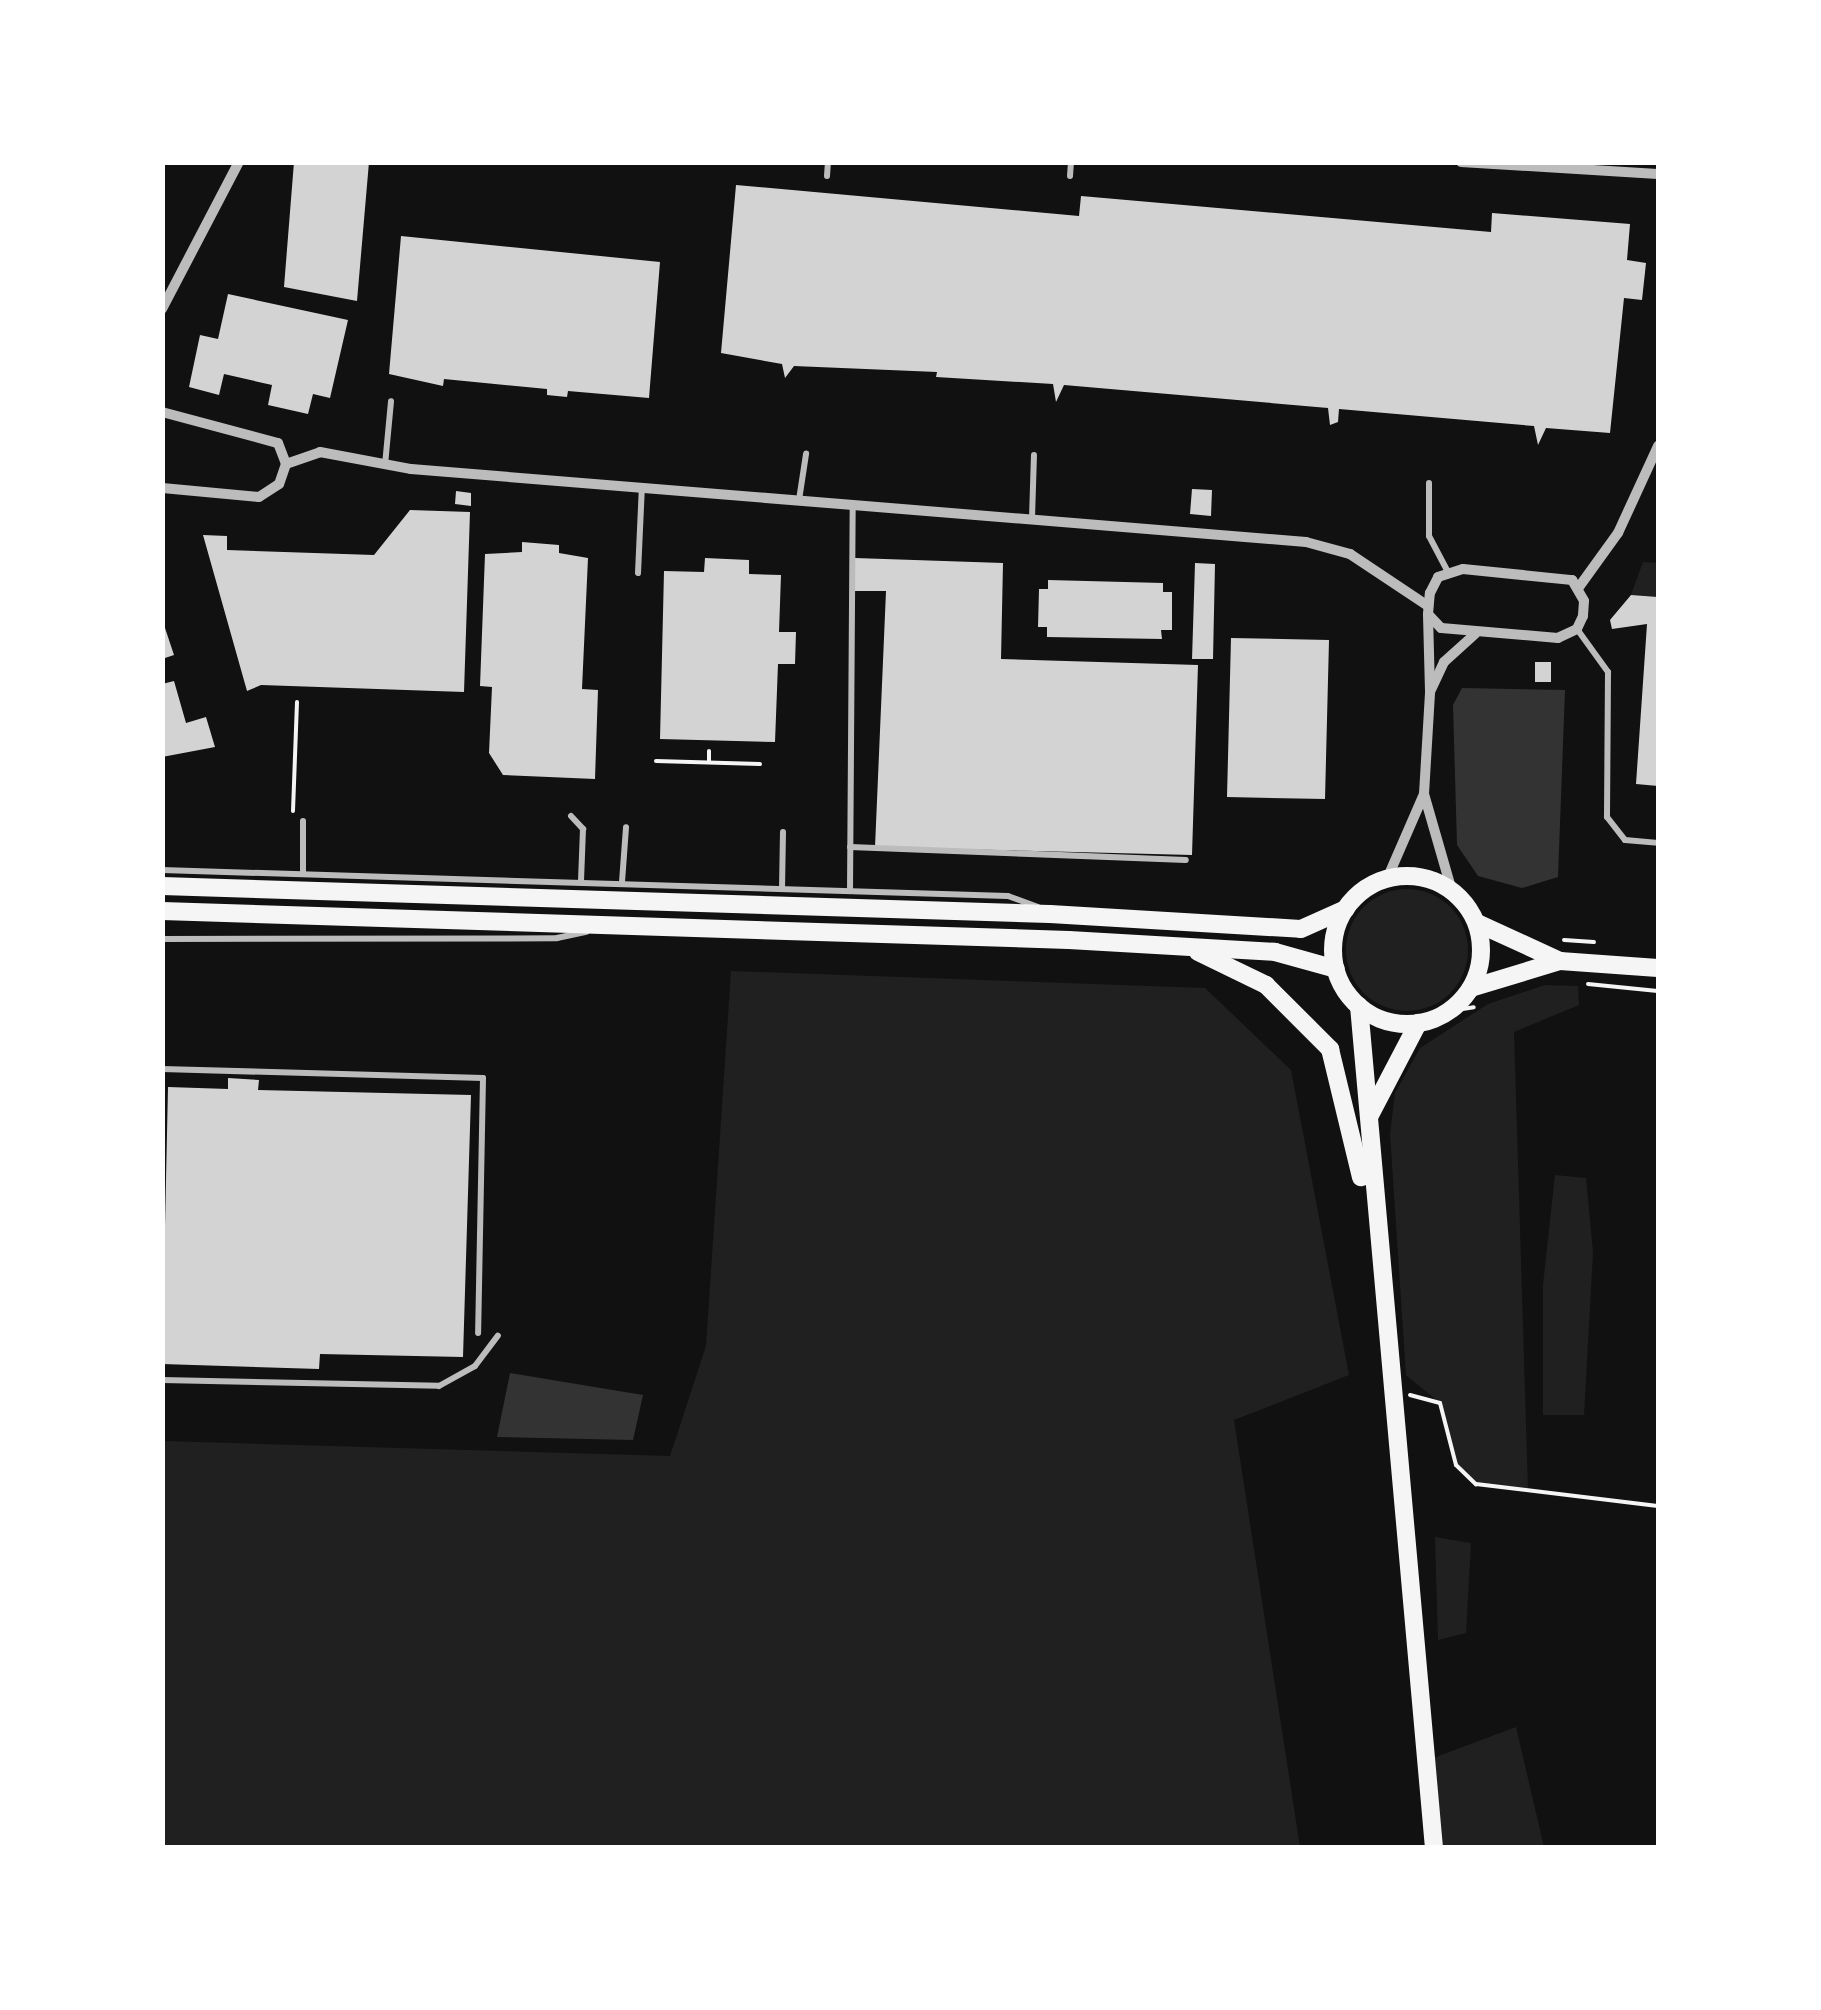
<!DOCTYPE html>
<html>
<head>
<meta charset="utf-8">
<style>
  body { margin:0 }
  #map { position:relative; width:1821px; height:2010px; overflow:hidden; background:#111; font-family:"Crimson Pro",serif }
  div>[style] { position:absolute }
  .green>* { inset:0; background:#202020 }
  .round { border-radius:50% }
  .water>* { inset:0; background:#333 }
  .building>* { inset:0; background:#d3d3d3 }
  .path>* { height:4px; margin:-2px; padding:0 2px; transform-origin:2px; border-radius:2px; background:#f5f5f5 }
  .service>* { height:6px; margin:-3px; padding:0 3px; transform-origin:3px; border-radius:3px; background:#bcbcbc }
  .minor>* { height:10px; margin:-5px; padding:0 5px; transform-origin:5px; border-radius:5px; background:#bcbcbc }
  .secondary>* { height:18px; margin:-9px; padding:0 9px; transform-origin:9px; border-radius:9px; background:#f5f5f5 }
  .secondary>.ring { margin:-9px; padding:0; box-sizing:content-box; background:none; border:18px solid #f5f5f5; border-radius:50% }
  span { translate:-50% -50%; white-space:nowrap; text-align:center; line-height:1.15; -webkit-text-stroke:8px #fff; paint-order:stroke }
  .frame { position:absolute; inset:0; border:165px solid #fff; pointer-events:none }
</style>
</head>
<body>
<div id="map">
  <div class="green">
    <i style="clip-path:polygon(1643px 562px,1658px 563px,1658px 597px,1631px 595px)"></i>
    <i class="round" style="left:1346px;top:889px;width:122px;height:122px"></i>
    <i style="clip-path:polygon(731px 971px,1205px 988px,1291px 1070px,1349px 1375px,1234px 1420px,1300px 1847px,163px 1847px,163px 1441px,670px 1456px,706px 1346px)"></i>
    <i style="clip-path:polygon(1545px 985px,1578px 986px,1579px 1005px,1514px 1032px,1528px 1490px,1476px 1484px,1456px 1465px,1440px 1403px,1406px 1375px,1390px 1134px,1395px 1093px,1420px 1048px,1488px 1004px)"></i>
    <i style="clip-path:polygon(1555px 1175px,1586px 1178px,1593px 1252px,1584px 1415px,1543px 1415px,1543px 1285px)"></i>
    <i style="clip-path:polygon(1435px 1537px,1471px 1543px,1466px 1633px,1438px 1640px)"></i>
    <i style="clip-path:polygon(1516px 1727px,1544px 1847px,1433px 1847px,1425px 1761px)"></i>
  </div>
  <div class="water">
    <i style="clip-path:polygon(1462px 688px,1565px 690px,1558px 877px,1522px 888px,1478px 876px,1457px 845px,1453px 705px)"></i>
    <i style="clip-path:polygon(510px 1373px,643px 1395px,633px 1440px,497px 1437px)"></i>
  </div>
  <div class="building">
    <i style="clip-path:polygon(294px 162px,369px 162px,357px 301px,284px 287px)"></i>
    <i style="clip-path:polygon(736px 185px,1079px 216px,1081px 196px,1491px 232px,1492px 213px,1630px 224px,1627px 260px,1646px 263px,1642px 300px,1624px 298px,1610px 433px,1546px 428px,1538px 445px,1534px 426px,1339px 409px,1338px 422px,1330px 425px,1328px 408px,1064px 385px,1056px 402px,1053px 384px,936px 377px,937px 372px,794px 366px,785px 378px,782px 364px,721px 353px)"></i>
    <i style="clip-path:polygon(401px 236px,660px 262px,649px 398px,568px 391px,567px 397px,547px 395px,547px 389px,444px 379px,443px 386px,389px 374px)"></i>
    <i style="clip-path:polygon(228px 294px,348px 320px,330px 398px,313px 394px,308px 414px,268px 405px,272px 385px,224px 374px,219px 395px,189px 387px,200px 335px,218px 339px)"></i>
    <i style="clip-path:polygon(1192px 489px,1212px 490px,1211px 516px,1190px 514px)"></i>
    <i style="clip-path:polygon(456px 491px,471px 493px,471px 506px,455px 504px)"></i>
    <i style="clip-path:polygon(410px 510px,470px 512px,464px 692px,261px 685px,247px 691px,203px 535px,227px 536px,227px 550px,374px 555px)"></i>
    <i style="clip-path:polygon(522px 542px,559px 545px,559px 553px,588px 558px,582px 689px,598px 690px,595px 779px,503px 775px,489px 753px,492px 687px,480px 686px,485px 554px,522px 552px)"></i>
    <i style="clip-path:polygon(705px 558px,749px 560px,749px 574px,781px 575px,779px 632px,796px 632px,795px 664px,778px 664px,775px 742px,660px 739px,664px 571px,704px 572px)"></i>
    <i style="clip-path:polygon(855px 558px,1003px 563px,1001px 659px,1198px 665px,1192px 855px,875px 847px,886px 591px,854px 591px)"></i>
    <i style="clip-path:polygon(1195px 563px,1215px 564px,1213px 659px,1192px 659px)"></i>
    <i style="clip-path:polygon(1048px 580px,1163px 583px,1163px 592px,1172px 592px,1172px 630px,1161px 630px,1162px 639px,1047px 637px,1047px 627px,1038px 627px,1039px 589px,1048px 589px)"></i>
    <i style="clip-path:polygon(1631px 595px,1658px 597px,1658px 786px,1636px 784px,1647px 624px,1612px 629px,1610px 620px)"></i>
    <i style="clip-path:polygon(162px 619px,174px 655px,162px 659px)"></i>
    <i style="clip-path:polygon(1231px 638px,1329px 640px,1325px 799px,1227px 797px)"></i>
    <i style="clip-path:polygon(1535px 662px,1551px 662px,1551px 682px,1535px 682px)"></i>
    <i style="clip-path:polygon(174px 681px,186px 723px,206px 717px,215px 747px,162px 757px,162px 684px)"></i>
    <i style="clip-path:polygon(228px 1078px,259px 1080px,258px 1090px,471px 1095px,463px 1357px,320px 1354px,319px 1369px,162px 1364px,168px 1087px,228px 1089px)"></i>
  </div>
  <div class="path">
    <i style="left:656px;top:761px;width:104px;rotate:1.7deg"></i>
    <i style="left:709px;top:762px;width:11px;rotate:-90deg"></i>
    <i style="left:293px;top:811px;width:109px;rotate:-87.9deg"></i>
    <i style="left:1564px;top:940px;width:30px;rotate:4deg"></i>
    <i style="left:1588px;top:984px;width:70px;rotate:5.7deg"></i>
    <i style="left:1450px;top:1011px;width:24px;rotate:-9deg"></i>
    <i style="left:1410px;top:1395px;width:31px;rotate:15deg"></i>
    <i style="left:1440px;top:1403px;width:64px;rotate:75.5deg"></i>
    <i style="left:1456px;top:1465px;width:28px;rotate:44deg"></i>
    <i style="left:1476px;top:1484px;width:183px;rotate:6.9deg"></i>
  </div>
  <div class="service">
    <i style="left:827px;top:176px;width:14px;rotate:-86deg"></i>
    <i style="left:1070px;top:176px;width:14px;rotate:-86deg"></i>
    <i style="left:385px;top:465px;width:64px;rotate:-84.6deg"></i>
    <i style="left:1429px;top:483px;width:53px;rotate:90deg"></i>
    <i style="left:1429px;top:536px;width:41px;rotate:62.2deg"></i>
    <i style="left:799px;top:500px;width:47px;rotate:-81.3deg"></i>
    <i style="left:1032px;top:518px;width:63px;rotate:-88.2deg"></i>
    <i style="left:638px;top:573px;width:87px;rotate:-87.4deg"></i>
    <i style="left:1577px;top:629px;width:53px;rotate:54.2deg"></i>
    <i style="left:1608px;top:672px;width:145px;rotate:90.4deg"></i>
    <i style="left:1607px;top:817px;width:29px;rotate:52deg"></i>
    <i style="left:1625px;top:840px;width:33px;rotate:5deg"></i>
    <i style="left:571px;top:816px;width:18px;rotate:47deg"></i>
    <i style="left:583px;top:829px;width:52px;rotate:92.2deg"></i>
    <i style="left:303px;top:821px;width:53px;rotate:90deg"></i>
    <i style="left:850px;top:847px;width:336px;rotate:2.2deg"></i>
    <i style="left:162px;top:870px;width:846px;rotate:1.76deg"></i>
    <i style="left:1008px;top:896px;width:32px;rotate:20deg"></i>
    <i style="left:622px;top:882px;width:55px;rotate:-85.8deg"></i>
    <i style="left:782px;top:889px;width:57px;rotate:-89deg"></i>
    <i style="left:850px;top:891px;width:386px;rotate:-89.6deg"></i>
    <i style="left:162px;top:939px;width:395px;rotate:-0.1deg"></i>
    <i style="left:557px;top:938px;width:30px;rotate:-12deg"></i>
    <i style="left:162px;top:1069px;width:321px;rotate:1.6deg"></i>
    <i style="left:483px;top:1078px;width:255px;rotate:91.1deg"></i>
    <i style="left:162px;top:1380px;width:277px;rotate:1.2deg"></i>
    <i style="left:439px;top:1386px;width:41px;rotate:-29.1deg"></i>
    <i style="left:475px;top:1366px;width:38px;rotate:-53deg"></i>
  </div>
  <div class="minor">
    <i style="left:1461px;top:162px;width:197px;rotate:3.5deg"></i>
    <i style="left:162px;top:309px;width:166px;rotate:-62.4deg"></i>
    <i style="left:162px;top:412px;width:120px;rotate:15deg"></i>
    <i style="left:278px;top:443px;width:22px;rotate:69deg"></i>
    <i style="left:286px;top:464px;width:21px;rotate:109deg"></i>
    <i style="left:279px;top:484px;width:24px;rotate:147deg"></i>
    <i style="left:259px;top:497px;width:97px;rotate:-174.7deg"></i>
    <i style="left:286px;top:464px;width:36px;rotate:-19deg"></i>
    <i style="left:320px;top:452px;width:93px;rotate:10.6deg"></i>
    <i style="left:411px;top:469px;width:898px;rotate:4.66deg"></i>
    <i style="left:1306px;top:542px;width:46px;rotate:15.3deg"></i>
    <i style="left:1350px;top:554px;width:94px;rotate:33.7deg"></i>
    <i style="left:1463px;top:569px;width:110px;rotate:5.8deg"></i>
    <i style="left:1572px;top:580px;width:24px;rotate:60deg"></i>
    <i style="left:1584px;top:601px;width:15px;rotate:94deg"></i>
    <i style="left:1583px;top:616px;width:14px;rotate:115deg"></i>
    <i style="left:1577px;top:629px;width:21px;rotate:155deg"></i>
    <i style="left:1558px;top:638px;width:117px;rotate:-175.1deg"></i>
    <i style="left:1441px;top:628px;width:19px;rotate:-133deg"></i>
    <i style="left:1428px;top:614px;width:21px;rotate:-85deg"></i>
    <i style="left:1430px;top:593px;width:18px;rotate:-63deg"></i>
    <i style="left:1438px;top:577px;width:26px;rotate:-18deg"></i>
    <i style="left:1579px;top:587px;width:67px;rotate:-54.2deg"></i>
    <i style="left:1618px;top:533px;width:96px;rotate:-65.3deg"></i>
    <i style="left:1428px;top:615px;width:77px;rotate:88.5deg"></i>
    <i style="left:1430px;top:692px;width:33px;rotate:-65deg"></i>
    <i style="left:1444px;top:662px;width:42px;rotate:-42.1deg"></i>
    <i style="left:1424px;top:794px;width:102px;rotate:-86.6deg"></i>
    <i style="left:1387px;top:879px;width:93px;rotate:-66.5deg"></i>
    <i style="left:1424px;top:794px;width:101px;rotate:73.9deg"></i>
  </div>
  <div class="secondary">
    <i class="ring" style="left:1333px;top:876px;width:130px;height:130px"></i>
    <i style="left:162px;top:886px;width:888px;rotate:1.81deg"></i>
    <i style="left:1050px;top:914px;width:251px;rotate:3.4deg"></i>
    <i style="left:1301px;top:929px;width:49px;rotate:-24deg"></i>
    <i style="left:162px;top:911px;width:907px;rotate:1.83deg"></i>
    <i style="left:1069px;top:940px;width:206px;rotate:3.3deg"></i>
    <i style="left:1275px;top:952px;width:63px;rotate:15.6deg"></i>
    <i style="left:1477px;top:923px;width:91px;rotate:24.6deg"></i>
    <i style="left:1560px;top:961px;width:98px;rotate:4.1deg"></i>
    <i style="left:1198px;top:952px;width:76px;rotate:25.9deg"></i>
    <i style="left:1266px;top:985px;width:91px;rotate:45deg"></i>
    <i style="left:1330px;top:1049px;width:132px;rotate:76.4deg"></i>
    <i style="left:1471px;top:988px;width:93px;rotate:-16.9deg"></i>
    <i style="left:1359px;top:1006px;width:845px;rotate:84.91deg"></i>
    <i style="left:1370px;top:1115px;width:104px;rotate:-62.4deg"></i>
  </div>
  <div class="frame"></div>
</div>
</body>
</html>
